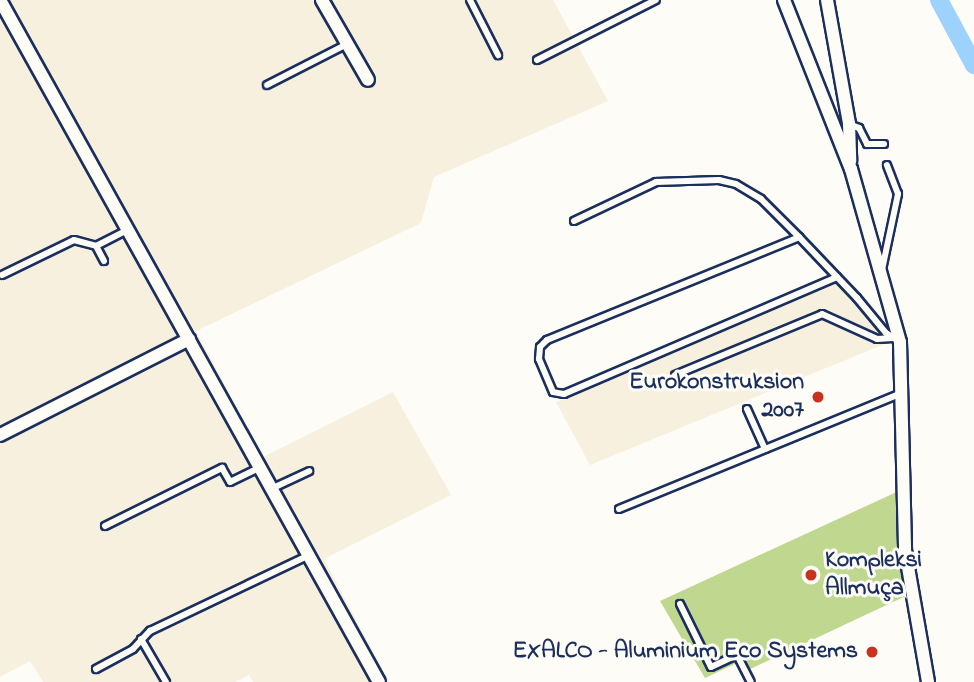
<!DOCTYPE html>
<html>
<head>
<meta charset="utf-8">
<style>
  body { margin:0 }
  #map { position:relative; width:974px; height:682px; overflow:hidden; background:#fdfcf7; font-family:"Indie Flower",sans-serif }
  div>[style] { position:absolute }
  .built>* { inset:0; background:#f8f0de }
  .green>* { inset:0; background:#bfd78e }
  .river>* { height:18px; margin:-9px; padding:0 9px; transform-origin:9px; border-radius:9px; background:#9dd2fc }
  .roads { filter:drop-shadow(2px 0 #1b2f5e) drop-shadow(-2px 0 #1b2f5e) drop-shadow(0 2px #1b2f5e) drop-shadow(0 -2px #1b2f5e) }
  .lane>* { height:6px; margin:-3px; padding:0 3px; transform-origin:3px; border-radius:3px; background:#fdfcf7 }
  .street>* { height:12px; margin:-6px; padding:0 6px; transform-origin:6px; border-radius:6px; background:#fdfcf7 }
  .dots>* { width:19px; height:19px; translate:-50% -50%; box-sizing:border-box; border:4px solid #fdfcf7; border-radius:50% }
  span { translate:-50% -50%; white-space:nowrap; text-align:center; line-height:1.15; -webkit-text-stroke:6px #fdfcf7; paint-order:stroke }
  .poi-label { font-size:24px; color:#1b2f5e; font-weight:700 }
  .right { translate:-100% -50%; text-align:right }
  .left { translate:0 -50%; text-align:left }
</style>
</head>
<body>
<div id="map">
  <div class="built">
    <i style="clip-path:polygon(0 0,553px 0,608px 101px,434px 177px,421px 223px,196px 331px,263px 457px,393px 392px,451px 495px,324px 559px,389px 682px,253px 682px,249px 675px,235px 682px,43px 682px,30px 661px,0 677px)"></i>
    <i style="clip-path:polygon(839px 281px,887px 343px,590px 465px,556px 402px)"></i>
  </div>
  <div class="green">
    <i style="clip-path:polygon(901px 490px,910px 594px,748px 670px,743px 660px,705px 678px,660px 601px)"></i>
  </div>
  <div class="river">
    <i style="left:939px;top:0;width:74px;rotate:61.7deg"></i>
  </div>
  <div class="roads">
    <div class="lane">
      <i style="left:470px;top:0;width:62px;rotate:63deg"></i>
      <i style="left:537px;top:60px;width:133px;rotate:-26.8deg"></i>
      <i style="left:267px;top:85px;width:90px;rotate:-27.1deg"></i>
      <i style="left:849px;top:124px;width:11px;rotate:22deg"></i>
      <i style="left:859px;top:128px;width:18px;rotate:63deg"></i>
      <i style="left:867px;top:144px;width:17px"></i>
      <i style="left:574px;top:221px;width:91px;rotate:-25.4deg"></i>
      <i style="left:656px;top:182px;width:63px;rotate:-1.8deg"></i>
      <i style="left:719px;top:180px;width:17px;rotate:13deg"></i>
      <i style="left:736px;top:184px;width:29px;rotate:31deg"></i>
      <i style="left:761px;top:199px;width:54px;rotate:45deg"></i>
      <i style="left:104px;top:261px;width:17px;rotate:-118deg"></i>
      <i style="left:96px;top:246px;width:36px;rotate:-27deg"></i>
      <i style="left:882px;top:270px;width:78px;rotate:-78.1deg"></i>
      <i style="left:898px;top:194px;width:31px;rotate:-111deg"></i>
      <i style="left:2px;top:275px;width:80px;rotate:-25.9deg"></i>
      <i style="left:74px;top:240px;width:23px;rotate:15deg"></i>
      <i style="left:837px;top:277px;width:297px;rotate:156.8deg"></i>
      <i style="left:564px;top:394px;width:11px;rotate:-170deg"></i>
      <i style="left:553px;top:392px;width:36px;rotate:-113deg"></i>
      <i style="left:539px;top:359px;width:12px;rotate:-85deg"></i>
      <i style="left:540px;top:347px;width:10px;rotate:-45deg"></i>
      <i style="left:547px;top:340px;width:272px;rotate:-22.2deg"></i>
      <i style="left:799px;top:237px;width:84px;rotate:46.4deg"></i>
      <i style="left:857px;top:298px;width:45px;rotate:50.4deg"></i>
      <i style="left:886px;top:333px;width:15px;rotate:32deg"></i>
      <i style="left:675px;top:375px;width:159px;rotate:-22.5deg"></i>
      <i style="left:822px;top:314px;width:60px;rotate:24.4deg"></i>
      <i style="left:877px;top:339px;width:16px;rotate:-4deg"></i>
      <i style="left:747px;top:409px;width:44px;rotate:65.8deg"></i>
      <i style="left:273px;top:488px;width:40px;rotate:-25deg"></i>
      <i style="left:619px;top:509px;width:304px;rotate:-22.3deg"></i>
      <i style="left:105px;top:526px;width:131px;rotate:-26.4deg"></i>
      <i style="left:222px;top:468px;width:16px;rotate:60deg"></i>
      <i style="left:230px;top:482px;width:32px;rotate:-26deg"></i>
      <i style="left:680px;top:604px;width:70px;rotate:63.8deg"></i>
      <i style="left:711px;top:667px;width:29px;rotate:-25deg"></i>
      <i style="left:737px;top:655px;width:30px;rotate:63deg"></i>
      <i style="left:141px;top:639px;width:50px;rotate:59.8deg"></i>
      <i style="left:96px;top:669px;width:42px;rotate:-28.4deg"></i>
      <i style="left:133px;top:649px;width:25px;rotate:-47deg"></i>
      <i style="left:150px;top:631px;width:176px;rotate:-25.5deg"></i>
    </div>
    <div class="street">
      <i style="left:0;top:0;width:780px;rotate:60.94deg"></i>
      <i style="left:322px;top:0;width:92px;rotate:60.1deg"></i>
      <i style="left:784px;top:0;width:182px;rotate:68.4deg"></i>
      <i style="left:851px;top:169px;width:180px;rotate:74.2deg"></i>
      <i style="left:900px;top:342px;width:208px;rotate:88.6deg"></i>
      <i style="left:905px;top:550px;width:134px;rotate:80.1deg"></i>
      <i style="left:827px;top:0;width:126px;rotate:79.9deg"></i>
      <i style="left:849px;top:124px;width:37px;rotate:88deg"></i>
      <i style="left:0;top:435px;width:212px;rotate:-26.9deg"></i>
    </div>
  </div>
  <div class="dots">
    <i style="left:818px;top:397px;background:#c8321e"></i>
    <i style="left:811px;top:575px;background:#c8321e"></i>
    <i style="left:872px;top:652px;background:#c8321e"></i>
  </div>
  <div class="poi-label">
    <span class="right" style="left:804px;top:397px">Eurokonstruksion<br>2007</span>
    <span class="left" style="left:825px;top:575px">Kompleksi<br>Allmuça</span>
    <span class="right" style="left:858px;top:652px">EXALCO - Aluminium Eco Systems</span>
  </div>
</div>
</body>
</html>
